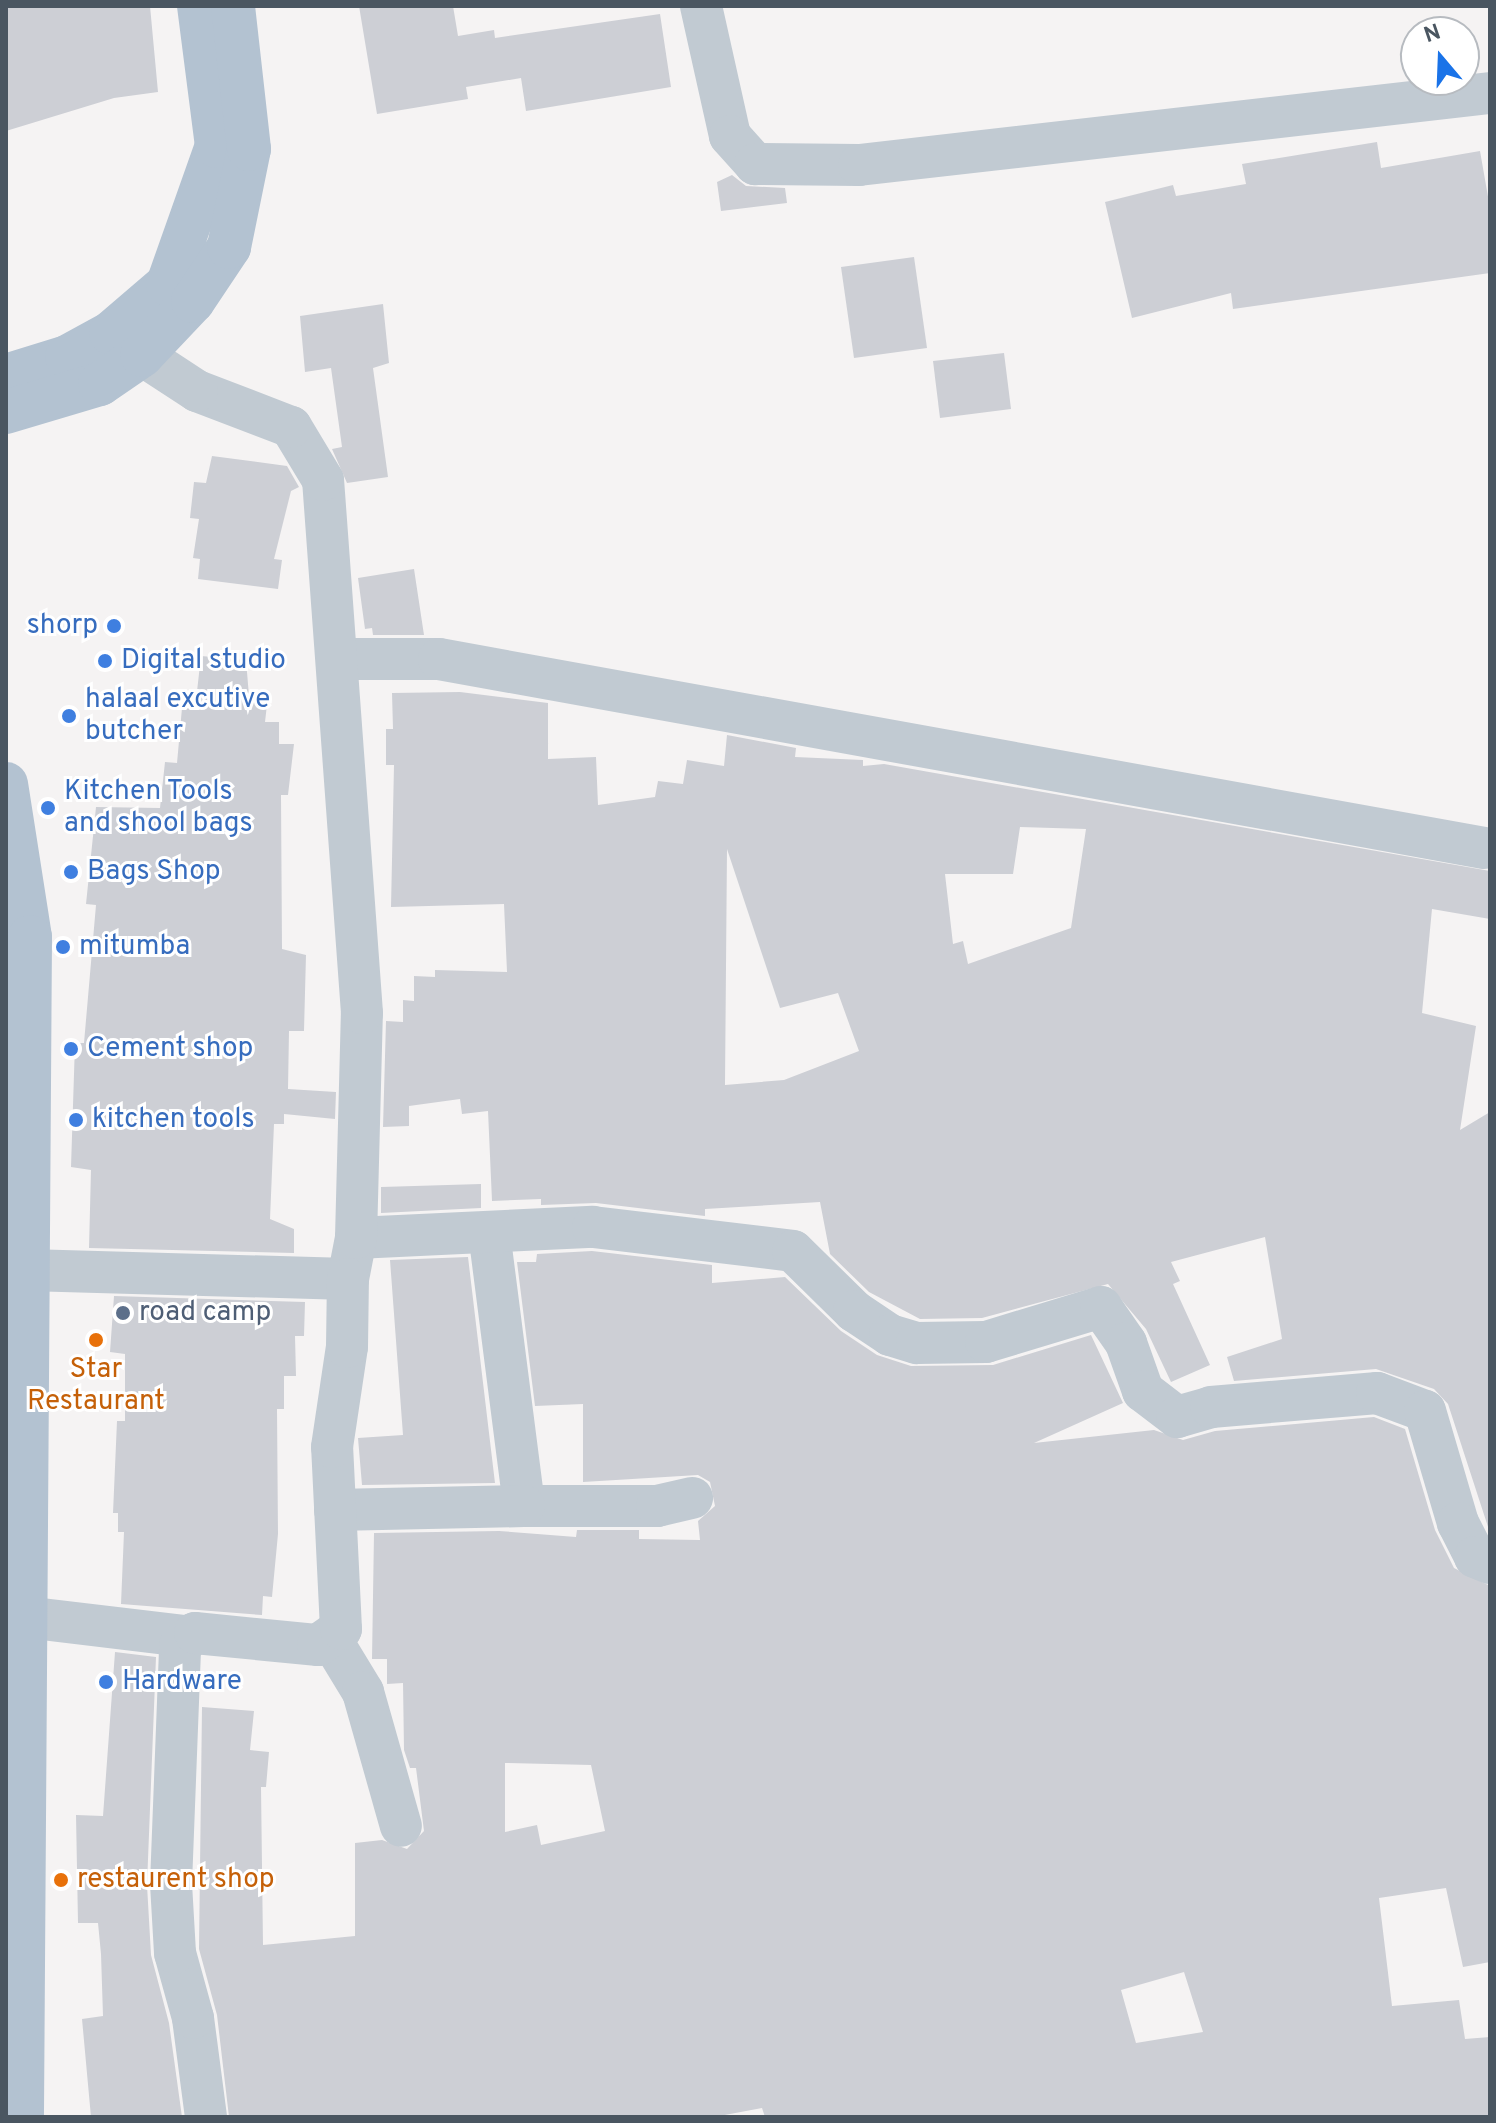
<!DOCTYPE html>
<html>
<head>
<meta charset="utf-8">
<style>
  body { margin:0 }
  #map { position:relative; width:1496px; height:2123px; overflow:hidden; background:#f5f3f3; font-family:Overpass,sans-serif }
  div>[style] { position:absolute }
  .building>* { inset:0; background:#cdcfd5 }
  .minor>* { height:42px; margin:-21px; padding:0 21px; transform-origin:21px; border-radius:21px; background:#c1cad2 }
  .major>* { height:44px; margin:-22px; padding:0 22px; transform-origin:22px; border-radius:22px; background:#b3c2d1 }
  .dots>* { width:22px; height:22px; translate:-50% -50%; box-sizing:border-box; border:4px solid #fff; border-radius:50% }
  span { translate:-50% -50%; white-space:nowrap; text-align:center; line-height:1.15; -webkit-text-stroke:6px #fff; paint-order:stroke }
  .shop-label { font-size:28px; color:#366cbe }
  .right { translate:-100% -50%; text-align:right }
  .left { translate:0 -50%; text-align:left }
  .service-label { font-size:28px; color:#4e5e75 }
  .food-label { font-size:28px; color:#c56008 }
  .frame { position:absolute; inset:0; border:8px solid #4a5661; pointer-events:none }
  .north { position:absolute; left:1400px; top:16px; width:80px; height:80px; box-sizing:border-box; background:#fff; border:2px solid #b7bbc0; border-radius:50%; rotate:341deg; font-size:22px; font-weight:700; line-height:32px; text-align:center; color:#4a5661 }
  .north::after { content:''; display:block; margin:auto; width:28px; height:36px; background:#1a73e8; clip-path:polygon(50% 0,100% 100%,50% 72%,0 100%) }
</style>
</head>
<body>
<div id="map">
  <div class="building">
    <i style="clip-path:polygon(6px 6px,150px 6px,158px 92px,114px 98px,6px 131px)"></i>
    <i style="clip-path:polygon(359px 6px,453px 6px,458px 36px,494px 30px,495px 38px,660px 14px,671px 87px,526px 111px,521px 78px,466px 87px,468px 99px,377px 114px)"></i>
    <i style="clip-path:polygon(1377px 142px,1381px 168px,1480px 151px,1490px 208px,1490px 273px,1233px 309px,1231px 293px,1132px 318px,1105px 202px,1173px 185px,1176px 196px,1246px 184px,1242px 164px)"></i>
    <i style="clip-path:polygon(732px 175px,746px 186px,785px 188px,787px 203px,721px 211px,717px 182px)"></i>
    <i style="clip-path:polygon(914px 257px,927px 348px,854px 358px,841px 267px)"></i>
    <i style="clip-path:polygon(383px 304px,389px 363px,373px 368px,388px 477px,347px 483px,332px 449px,342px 447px,331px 368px,305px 372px,300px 316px)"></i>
    <i style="clip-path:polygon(1004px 353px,1011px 409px,940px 418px,933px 361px)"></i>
    <i style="clip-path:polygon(212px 456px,287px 466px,299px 487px,291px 491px,274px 559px,282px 560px,278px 589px,198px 579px,200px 559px,193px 558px,199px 519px,190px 518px,194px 482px,206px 483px)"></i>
    <i style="clip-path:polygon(414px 569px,424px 635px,373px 635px,372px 628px,365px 629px,358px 578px)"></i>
    <i style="clip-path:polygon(201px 656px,246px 660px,249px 696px,268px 696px,265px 722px,279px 722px,279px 744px,294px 744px,288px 795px,281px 795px,282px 949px,306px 955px,304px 1031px,289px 1031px,288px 1089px,336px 1092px,335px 1119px,284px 1114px,284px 1124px,274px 1124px,270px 1219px,294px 1229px,294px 1253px,89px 1248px,91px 1170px,71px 1167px,75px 1043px,84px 1043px,96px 905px,86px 904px,96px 807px,160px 808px,165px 762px,177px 763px,182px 708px,195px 709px)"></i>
    <i style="clip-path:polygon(evenodd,460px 692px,548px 703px,548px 759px,596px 757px,598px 805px,655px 797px,658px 781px,683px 784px,687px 760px,724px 766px,727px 735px,796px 748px,795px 757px,863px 760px,863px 766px,884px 764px,1490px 871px,1490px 919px,1432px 909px,1422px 1013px,1476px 1026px,1460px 1130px,1490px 1112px,1490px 1533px,1448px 1404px,1434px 1389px,1376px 1369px,1234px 1381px,1227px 1357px,1282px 1339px,1265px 1237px,1171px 1262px,1180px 1281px,1173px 1284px,1210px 1365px,1171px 1382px,1146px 1329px,1108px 1284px,982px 1318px,920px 1319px,869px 1292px,830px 1254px,820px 1202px,705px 1209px,705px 1216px,596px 1203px,541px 1205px,541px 1199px,492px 1201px,488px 1111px,462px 1114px,460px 1099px,409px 1106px,409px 1126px,383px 1127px,386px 1021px,403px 1022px,403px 1000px,414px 1001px,414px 976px,435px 977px,435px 970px,507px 972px,504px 904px,391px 907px,394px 765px,386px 765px,386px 729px,393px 729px,392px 693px,460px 692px,1020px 827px,1086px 829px,1071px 928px,968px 964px,963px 941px,953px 944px,945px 874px,1013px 874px,1020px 827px,460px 692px,727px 849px,780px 1008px,838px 993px,859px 1051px,784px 1080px,725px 1085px,727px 849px)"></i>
    <i style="clip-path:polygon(481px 1184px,481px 1208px,381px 1213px,381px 1187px)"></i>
    <i style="clip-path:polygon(evenodd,592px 1251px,712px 1265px,712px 1283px,785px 1277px,841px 1331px,877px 1355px,911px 1366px,993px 1365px,1091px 1335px,1123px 1403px,1034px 1443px,1154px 1430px,1183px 1440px,1215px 1431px,1374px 1417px,1405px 1429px,1435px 1530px,1454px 1568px,1490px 1586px,1490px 1962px,1463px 1967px,1446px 1888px,1379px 1898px,1392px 2006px,1459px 2000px,1465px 2039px,1490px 2037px,1490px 2117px,765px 2117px,762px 2108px,714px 2117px,229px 2117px,217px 2015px,199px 1949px,202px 1707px,254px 1711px,250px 1750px,269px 1752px,266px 1787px,261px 1787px,263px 1945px,355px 1936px,355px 1843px,382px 1840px,407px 1849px,424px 1831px,416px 1768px,410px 1768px,404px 1750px,403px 1683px,387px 1684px,387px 1659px,372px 1659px,374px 1533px,499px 1531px,576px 1537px,577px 1530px,639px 1530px,639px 1539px,700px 1540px,698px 1521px,715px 1506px,710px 1482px,698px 1475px,583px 1482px,583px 1404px,535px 1406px,517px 1262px,536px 1262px,537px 1254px,592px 1251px,505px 1763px,591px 1765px,605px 1831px,541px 1845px,537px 1825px,505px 1832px,505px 1763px,592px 1251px,1184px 1972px,1203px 2032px,1136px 2043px,1121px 1990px,1184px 1972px)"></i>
    <i style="clip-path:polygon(468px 1257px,495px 1483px,362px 1485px,358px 1438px,403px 1435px,390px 1260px)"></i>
    <i style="clip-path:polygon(114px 1296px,305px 1302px,304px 1336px,295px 1336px,296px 1376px,284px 1376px,284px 1409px,277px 1409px,278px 1534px,272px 1597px,263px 1596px,262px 1615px,121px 1604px,124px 1532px,118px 1532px,118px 1513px,113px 1513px,117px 1421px,125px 1421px,125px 1354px,110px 1352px)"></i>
    <i style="clip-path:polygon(115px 1652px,156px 1657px,147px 1885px,151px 1955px,169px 2023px,182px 2117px,91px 2117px,82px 2019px,103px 2016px,101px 1954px,98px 1923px,78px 1923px,76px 1815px,103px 1816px)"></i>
  </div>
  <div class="minor">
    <i style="left:701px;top:6px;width:133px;rotate:77.4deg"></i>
    <i style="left:730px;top:136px;width:38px;rotate:48deg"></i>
    <i style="left:755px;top:164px;width:104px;rotate:0.6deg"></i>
    <i style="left:859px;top:165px;width:635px;rotate:-6.51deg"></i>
    <i style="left:340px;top:659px;width:99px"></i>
    <i style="left:439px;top:659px;width:1062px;rotate:10.25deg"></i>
    <i style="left:489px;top:1232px;width:276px;rotate:82.7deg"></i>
    <i style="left:524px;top:1506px;width:133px"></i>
    <i style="left:657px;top:1506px;width:36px;rotate:-13deg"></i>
    <i style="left:356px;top:1238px;width:237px;rotate:-2.7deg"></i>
    <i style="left:593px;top:1227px;width:201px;rotate:6.8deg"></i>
    <i style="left:793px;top:1251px;width:86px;rotate:44.5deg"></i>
    <i style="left:854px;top:1311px;width:43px;rotate:33.7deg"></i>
    <i style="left:890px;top:1335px;width:28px;rotate:17deg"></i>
    <i style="left:917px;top:1343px;width:69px;rotate:-0.8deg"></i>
    <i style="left:986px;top:1342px;width:120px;rotate:-16.9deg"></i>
    <i style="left:1101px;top:1307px;width:44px;rotate:55.2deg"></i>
    <i style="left:1126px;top:1343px;width:51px;rotate:70.5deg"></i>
    <i style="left:1143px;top:1391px;width:43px;rotate:37.4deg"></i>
    <i style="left:1177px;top:1417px;width:35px;rotate:-16deg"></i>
    <i style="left:1211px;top:1407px;width:167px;rotate:-4.8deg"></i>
    <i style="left:1377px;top:1393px;width:51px;rotate:20.6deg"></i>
    <i style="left:1425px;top:1411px;width:117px;rotate:73.6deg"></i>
    <i style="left:1458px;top:1523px;width:38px;rotate:63deg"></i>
    <i style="left:1475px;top:1557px;width:16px;rotate:22deg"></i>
    <i style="left:27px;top:1270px;width:321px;rotate:1.6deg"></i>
    <i style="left:348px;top:1279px;width:42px;rotate:-79deg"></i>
    <i style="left:356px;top:1238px;width:225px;rotate:-88.5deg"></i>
    <i style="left:362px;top:1013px;width:534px;rotate:-94.18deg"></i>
    <i style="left:323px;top:480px;width:62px;rotate:-121.1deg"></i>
    <i style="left:291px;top:427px;width:101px;rotate:-159deg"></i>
    <i style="left:197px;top:391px;width:66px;rotate:-146.8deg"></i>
    <i style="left:142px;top:355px;width:33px;rotate:-130deg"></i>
    <i style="left:335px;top:1510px;width:189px;rotate:-1.2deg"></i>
    <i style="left:25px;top:1617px;width:161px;rotate:6.8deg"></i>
    <i style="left:332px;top:1641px;width:60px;rotate:58.7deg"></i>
    <i style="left:363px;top:1692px;width:139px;rotate:74.2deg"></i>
    <i style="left:206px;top:2117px;width:100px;rotate:-97.5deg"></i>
    <i style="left:193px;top:2018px;width:67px;rotate:-105.5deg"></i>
    <i style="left:175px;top:1953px;width:69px;rotate:-93.3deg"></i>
    <i style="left:171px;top:1884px;width:239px;rotate:-87.8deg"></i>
    <i style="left:180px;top:1645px;width:19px;rotate:-39deg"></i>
    <i style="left:195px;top:1633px;width:124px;rotate:5.6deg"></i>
    <i style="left:318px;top:1645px;width:28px;rotate:-35deg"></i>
    <i style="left:341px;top:1629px;width:182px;rotate:-92.8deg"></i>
    <i style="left:332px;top:1447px;width:101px;rotate:-81.5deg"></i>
    <i style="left:347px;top:1347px;width:68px;rotate:-89.2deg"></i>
  </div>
  <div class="major">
    <i style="left:6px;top:376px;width:64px;rotate:-17.3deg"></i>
    <i style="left:67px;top:357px;width:50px;rotate:-28.6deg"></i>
    <i style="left:111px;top:333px;width:75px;rotate:-40.7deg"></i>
    <i style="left:168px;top:284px;width:146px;rotate:-70.5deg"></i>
    <i style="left:217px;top:146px;width:141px;rotate:-97.3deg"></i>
    <i style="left:6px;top:412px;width:98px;rotate:-16.6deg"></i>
    <i style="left:100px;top:384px;width:51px;rotate:-34.6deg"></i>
    <i style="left:142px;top:355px;width:74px;rotate:-46.6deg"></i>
    <i style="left:193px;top:301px;width:65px;rotate:-56.3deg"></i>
    <i style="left:229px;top:247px;width:100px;rotate:-78.5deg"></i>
    <i style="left:249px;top:149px;width:144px;rotate:-96.4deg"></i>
    <i style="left:6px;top:784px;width:155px;rotate:81.1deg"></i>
    <i style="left:30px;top:937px;width:1180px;rotate:90.39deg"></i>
  </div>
  <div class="dots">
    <i style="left:114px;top:626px;background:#3f7fe0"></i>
    <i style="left:105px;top:661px;background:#3f7fe0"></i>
    <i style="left:69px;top:716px;background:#3f7fe0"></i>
    <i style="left:48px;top:808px;background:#3f7fe0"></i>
    <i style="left:71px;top:872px;background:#3f7fe0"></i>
    <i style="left:63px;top:947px;background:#3f7fe0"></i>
    <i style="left:71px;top:1049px;background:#3f7fe0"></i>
    <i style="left:76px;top:1120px;background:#3f7fe0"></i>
    <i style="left:123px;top:1313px;background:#5c6f8a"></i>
    <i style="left:96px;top:1340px;background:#e8710a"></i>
    <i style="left:106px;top:1682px;background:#3f7fe0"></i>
    <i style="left:61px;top:1880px;background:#e8710a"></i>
  </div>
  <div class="shop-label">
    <span class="right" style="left:98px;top:626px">shorp</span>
    <span class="left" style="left:121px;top:661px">Digital studio</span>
    <span class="left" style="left:85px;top:716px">halaal excutive<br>butcher</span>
    <span class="left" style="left:64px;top:808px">Kitchen Tools<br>and shool bags</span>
    <span class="left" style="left:87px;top:872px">Bags Shop</span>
    <span class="left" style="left:79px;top:947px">mitumba</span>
    <span class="left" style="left:87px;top:1049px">Cement shop</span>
    <span class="left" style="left:92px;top:1120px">kitchen tools</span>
    <span class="left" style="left:122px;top:1682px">Hardware</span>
  </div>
  <div class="service-label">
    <span class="left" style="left:139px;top:1313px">road camp</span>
  </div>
  <div class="food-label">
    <span style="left:96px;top:1386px">Star<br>Restaurant</span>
    <span class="left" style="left:77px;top:1880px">restaurent shop</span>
  </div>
  <div class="frame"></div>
  <div class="north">N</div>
</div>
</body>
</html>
